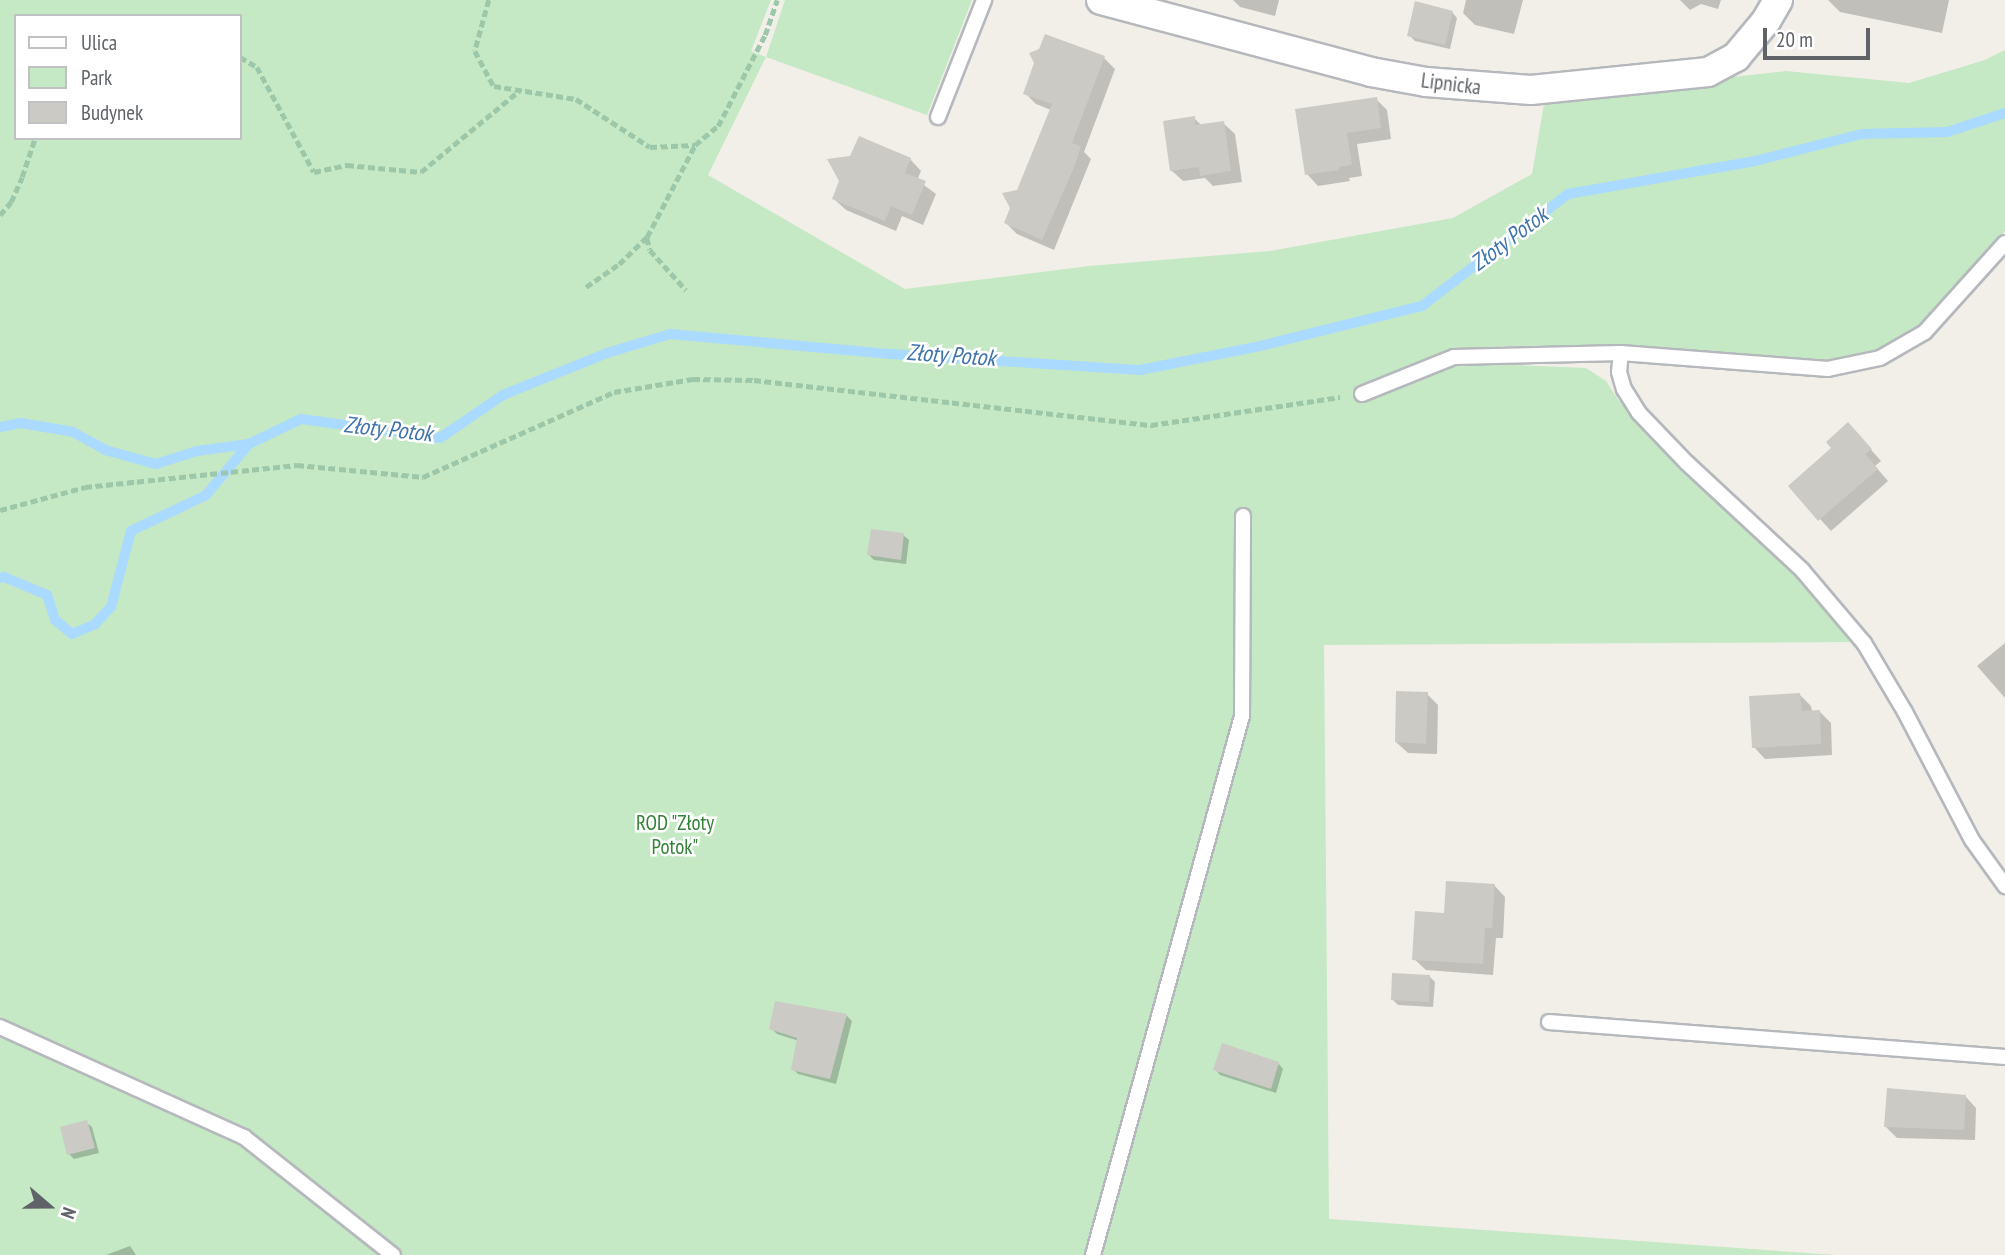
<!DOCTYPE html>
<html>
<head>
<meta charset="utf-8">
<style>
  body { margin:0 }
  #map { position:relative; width:2005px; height:1255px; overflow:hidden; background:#f1efe8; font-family:"PT Sans Narrow",sans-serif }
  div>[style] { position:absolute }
  .green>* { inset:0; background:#c5e8c5 }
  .shadow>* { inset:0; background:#0003 }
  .stream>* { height:10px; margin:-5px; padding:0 5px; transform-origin:5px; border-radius:5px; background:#aadaff }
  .building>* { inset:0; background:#cccac5 }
  .path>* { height:4.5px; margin-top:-2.25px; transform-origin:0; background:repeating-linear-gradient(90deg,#9cc7a9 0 7px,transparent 0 10.5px) }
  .roads { filter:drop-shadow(2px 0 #b5b8bc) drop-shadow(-2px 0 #b5b8bc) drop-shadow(0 2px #b5b8bc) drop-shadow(0 -2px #b5b8bc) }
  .lane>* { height:14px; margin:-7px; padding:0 7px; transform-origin:7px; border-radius:7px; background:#fff }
  .street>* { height:28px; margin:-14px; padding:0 14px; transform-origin:14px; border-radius:14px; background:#fff }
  span { translate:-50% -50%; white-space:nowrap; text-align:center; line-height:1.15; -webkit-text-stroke:5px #fff; paint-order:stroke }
  .street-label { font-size:21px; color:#5f6368 }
  .park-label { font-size:21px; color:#348238 }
  .water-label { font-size:23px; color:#4174aa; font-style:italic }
  .legend { position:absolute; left:14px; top:14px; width:228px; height:126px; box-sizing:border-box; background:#fff; border:2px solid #bfc1c3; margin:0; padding:9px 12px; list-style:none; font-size:21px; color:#5f6368 }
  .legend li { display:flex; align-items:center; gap:14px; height:35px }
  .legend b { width:35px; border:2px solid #bfc1c3 }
  .north { position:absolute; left:14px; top:1171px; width:70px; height:70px; -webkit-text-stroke:5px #fff; paint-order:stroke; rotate:110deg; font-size:19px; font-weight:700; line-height:28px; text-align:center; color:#5f6368 }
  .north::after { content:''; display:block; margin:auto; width:24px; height:32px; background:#5f6368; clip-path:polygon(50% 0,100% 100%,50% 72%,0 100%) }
  .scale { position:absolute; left:1763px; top:28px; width:107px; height:32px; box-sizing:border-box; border:4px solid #5f6368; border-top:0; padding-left:9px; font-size:21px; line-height:24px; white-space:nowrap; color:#5f6368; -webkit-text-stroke:5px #fff; paint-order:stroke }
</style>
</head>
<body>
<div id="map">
  <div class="green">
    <i style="clip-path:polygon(evenodd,0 0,771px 0,751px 51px,766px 57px,785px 0,972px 0,927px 115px,766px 57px,708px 175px,905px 289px,1089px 266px,1270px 251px,1453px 218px,1532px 174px,1545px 98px,1786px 71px,1909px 83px,1985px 60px,2005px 50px,2005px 231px,1922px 325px,1902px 341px,1857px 358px,1803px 361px,1610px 346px,1500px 346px,1487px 364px,1586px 368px,1606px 381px,1617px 398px,1677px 466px,1751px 529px,1817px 598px,1853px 642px,1324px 645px,1329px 1219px,1835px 1255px,0 1255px,0 0,16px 16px,240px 16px,240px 138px,16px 138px,16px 16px)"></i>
  </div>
  <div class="shadow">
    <i style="clip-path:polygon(1233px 0,1279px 0,1275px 16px,1240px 7px)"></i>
    <i style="clip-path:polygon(1466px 0,1523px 0,1514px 34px,1475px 25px,1463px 13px)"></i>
    <i style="clip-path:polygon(1680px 0,1721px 0,1718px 9px,1701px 4px,1690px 10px)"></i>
    <i style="clip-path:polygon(1828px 0,1949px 0,1942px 33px,1840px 12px)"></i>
    <i style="clip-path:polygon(1452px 12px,1457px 18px,1450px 49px,1415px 41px,1409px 35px)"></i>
    <i style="clip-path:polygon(1104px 58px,1115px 69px,1084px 152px,1091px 159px,1054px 250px,1017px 234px,1006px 223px,1051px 110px,1036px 104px,1025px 93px)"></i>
    <i style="clip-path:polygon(1376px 99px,1387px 110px,1391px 139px,1357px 144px,1362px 176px,1349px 178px,1350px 181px,1318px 186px,1307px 174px)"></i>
    <i style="clip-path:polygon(1194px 118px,1202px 126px,1223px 123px,1235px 134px,1242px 182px,1213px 186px,1205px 178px,1183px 181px,1171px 170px)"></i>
    <i style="clip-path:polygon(910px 159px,921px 171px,917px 180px,936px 194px,923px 225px,902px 216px,896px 231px,846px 210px,834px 199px,841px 181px)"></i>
    <i style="clip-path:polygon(1859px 436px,1881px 461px,1875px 466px,1888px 481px,1831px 531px,1790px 486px)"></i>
    <i style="clip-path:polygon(903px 535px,909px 540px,906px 564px,874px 560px,869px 555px)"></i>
    <i style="clip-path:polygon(2005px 643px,2005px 698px,1977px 666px)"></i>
    <i style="clip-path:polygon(1427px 694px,1438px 705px,1437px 754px,1408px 753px,1396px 742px)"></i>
    <i style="clip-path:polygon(1800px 695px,1811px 706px,1812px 712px,1820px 712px,1831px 723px,1832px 755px,1765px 759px,1754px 747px)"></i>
    <i style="clip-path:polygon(1494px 885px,1505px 897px,1503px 938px,1496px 938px,1493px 975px,1426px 970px,1414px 959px,1446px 915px)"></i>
    <i style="clip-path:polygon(1430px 977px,1435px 982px,1433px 1007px,1398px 1005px,1392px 999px)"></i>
    <i style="clip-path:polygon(776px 1003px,847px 1016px,852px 1021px,836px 1084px,798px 1074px,793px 1069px,799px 1041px,777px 1034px,771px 1028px)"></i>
    <i style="clip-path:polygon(1278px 1063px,1283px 1069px,1276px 1093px,1220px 1075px,1215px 1069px)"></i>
    <i style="clip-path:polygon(1965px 1096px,1976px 1108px,1975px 1140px,1897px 1138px,1886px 1127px)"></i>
    <i style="clip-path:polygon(86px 1122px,92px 1127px,99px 1153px,74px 1159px,69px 1154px)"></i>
    <i style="clip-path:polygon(130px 1246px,136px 1255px,106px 1255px)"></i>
  </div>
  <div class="stream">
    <i style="left:0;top:427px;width:21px;rotate:-11deg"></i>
    <i style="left:21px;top:423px;width:53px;rotate:9.8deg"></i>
    <i style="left:73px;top:432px;width:37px;rotate:29deg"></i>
    <i style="left:105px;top:450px;width:53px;rotate:15.4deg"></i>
    <i style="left:156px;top:464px;width:43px;rotate:-17.6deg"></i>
    <i style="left:197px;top:451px;width:52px;rotate:-7.7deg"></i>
    <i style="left:0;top:578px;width:4px;rotate:-14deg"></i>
    <i style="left:4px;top:577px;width:47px;rotate:22.7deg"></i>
    <i style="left:47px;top:595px;width:26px;rotate:72deg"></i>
    <i style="left:55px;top:620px;width:22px;rotate:39deg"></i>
    <i style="left:72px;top:634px;width:25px;rotate:-23deg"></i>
    <i style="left:95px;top:624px;width:23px;rotate:-47deg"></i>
    <i style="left:111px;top:607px;width:79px;rotate:-75.3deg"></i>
    <i style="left:131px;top:531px;width:83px;rotate:-25.6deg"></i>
    <i style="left:206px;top:495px;width:67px;rotate:-49.9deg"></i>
    <i style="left:249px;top:444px;width:58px;rotate:-25.7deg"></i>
    <i style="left:301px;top:419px;width:140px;rotate:7.8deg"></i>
    <i style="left:440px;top:438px;width:76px;rotate:-34.3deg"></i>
    <i style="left:503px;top:395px;width:112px;rotate:-22deg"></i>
    <i style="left:607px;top:353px;width:66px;rotate:-16.8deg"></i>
    <i style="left:670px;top:334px;width:222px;rotate:5.2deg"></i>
    <i style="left:891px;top:354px;width:250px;rotate:3.7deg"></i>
    <i style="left:1140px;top:370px;width:122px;rotate:-11.3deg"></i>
    <i style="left:1260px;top:346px;width:167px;rotate:-13.9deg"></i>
    <i style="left:1422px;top:306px;width:184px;rotate:-37.5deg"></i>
    <i style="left:1568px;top:194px;width:190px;rotate:-10deg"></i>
    <i style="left:1755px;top:161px;width:110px;rotate:-14.2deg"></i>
    <i style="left:1862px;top:134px;width:85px;rotate:-1.3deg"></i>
    <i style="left:1947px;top:132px;width:61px;rotate:-18.1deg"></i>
  </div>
  <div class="building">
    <i style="clip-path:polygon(1415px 1px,1453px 11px,1445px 45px,1407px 36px)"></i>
    <i style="clip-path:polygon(1045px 34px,1105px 56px,1072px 143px,1081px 146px,1075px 165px,1042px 240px,1004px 223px,1010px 208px,1002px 193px,1017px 190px,1052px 104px,1023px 94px,1034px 63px,1029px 53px,1039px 49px)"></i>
    <i style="clip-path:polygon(1377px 97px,1381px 128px,1347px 133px,1352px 165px,1339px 167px,1339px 170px,1305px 175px,1295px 109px)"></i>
    <i style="clip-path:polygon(1195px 116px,1195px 125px,1224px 121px,1231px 171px,1200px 176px,1199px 167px,1170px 171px,1163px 121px)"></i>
    <i style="clip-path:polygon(859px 136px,911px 158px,905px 173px,926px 181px,912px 215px,891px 206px,885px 221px,832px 199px,839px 181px,827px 159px,850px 156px)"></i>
    <i style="clip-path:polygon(1848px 422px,1872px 449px,1865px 454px,1878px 469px,1818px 521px,1788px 486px,1831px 448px,1826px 442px)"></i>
    <i style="clip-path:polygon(871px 529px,904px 533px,901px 560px,867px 555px)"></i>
    <i style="clip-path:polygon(1396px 691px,1428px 692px,1426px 744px,1395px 742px)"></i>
    <i style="clip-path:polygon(1800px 693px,1802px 711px,1820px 710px,1821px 744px,1752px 748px,1749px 696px)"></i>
    <i style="clip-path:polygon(1446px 881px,1495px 884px,1492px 928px,1485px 928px,1483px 964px,1412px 960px,1415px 911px,1444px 913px)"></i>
    <i style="clip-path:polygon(1392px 973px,1430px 975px,1429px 1002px,1391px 1000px)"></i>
    <i style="clip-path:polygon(775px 1001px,847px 1014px,830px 1079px,791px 1070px,797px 1038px,769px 1029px)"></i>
    <i style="clip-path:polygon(1222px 1043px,1279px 1062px,1271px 1089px,1213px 1070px)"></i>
    <i style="clip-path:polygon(1887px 1088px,1966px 1095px,1964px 1130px,1884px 1127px)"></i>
    <i style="clip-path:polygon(87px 1120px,95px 1148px,67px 1155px,60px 1127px)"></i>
  </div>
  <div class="path">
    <i style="left:489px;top:0;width:53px;rotate:105.4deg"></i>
    <i style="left:475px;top:51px;width:40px;rotate:62deg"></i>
    <i style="left:494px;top:86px;width:83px;rotate:9deg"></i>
    <i style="left:576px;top:99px;width:88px;rotate:33deg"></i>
    <i style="left:650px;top:147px;width:45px;rotate:-2.5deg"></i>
    <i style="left:695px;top:145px;width:30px;rotate:-40deg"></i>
    <i style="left:718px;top:126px;width:102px;rotate:-62.7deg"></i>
    <i style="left:765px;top:35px;width:37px;rotate:-71deg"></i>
    <i style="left:240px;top:57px;width:20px;rotate:30deg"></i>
    <i style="left:257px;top:67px;width:119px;rotate:61.5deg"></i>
    <i style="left:314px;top:172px;width:34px;rotate:-12deg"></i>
    <i style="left:347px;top:165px;width:74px;rotate:5.4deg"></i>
    <i style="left:421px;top:172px;width:127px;rotate:-39.6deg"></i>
    <i style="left:0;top:215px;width:17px;rotate:-50deg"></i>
    <i style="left:11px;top:202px;width:27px;rotate:-66deg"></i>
    <i style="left:22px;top:177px;width:41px;rotate:-71.6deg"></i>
    <i style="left:647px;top:238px;width:12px;rotate:76deg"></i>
    <i style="left:650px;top:250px;width:54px;rotate:48deg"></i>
    <i style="left:586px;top:287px;width:40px;rotate:-34.9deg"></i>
    <i style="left:619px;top:264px;width:39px;rotate:-44deg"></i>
    <i style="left:647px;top:237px;width:104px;rotate:-62.4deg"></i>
    <i style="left:0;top:510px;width:88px;rotate:-15.1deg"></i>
    <i style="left:85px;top:487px;width:213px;rotate:-5.9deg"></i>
    <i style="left:297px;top:465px;width:127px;rotate:5.4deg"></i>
    <i style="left:423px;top:477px;width:209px;rotate:-24deg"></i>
    <i style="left:614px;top:392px;width:80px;rotate:-9.3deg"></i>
    <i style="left:693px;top:379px;width:61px;rotate:0.9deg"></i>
    <i style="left:754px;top:380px;width:400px;rotate:6.5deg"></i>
    <i style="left:1151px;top:425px;width:191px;rotate:-8.4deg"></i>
  </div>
  <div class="roads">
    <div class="lane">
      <i style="left:938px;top:117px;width:126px;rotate:-68.5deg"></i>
      <i style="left:2005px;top:243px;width:120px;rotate:132deg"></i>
      <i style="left:1925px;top:332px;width:52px;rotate:150deg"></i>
      <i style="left:1880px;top:358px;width:53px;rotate:168.1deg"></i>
      <i style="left:1828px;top:369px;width:208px;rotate:-175.6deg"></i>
      <i style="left:1621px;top:353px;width:19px;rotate:96deg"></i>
      <i style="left:1619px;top:372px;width:18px;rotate:74deg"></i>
      <i style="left:1624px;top:389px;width:28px;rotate:58deg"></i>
      <i style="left:1639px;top:413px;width:69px;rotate:46.2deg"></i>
      <i style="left:1687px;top:463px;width:157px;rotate:42.9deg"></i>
      <i style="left:1802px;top:570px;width:96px;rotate:49.7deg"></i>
      <i style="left:1864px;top:643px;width:80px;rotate:59.3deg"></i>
      <i style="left:1905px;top:712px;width:144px;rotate:62.4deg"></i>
      <i style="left:1972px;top:840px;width:57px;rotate:54.3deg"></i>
      <i style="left:1362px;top:394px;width:99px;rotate:-21.9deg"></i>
      <i style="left:1454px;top:357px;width:167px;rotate:-1.4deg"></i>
      <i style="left:1549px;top:1022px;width:457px;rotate:4.4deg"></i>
      <i style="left:0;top:1027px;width:268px;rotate:24.3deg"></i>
      <i style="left:244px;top:1137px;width:190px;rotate:38.4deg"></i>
      <i style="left:1093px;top:1255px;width:559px;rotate:-74.55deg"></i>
      <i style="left:1242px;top:716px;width:200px;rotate:-89.7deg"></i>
    </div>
    <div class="street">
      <i style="left:1101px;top:0;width:279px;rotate:14.9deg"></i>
      <i style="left:1371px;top:72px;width:56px;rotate:10.3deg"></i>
      <i style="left:1426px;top:82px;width:105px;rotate:4.4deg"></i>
      <i style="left:1531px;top:90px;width:178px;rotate:-5.8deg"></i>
      <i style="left:1708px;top:72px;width:32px;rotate:-28deg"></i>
      <i style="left:1736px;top:57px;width:47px;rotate:-50.2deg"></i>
      <i style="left:1766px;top:21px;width:24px;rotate:-60deg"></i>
    </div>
  </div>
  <div class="street-label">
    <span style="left:1451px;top:84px;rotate:7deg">Lipnicka</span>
  </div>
  <div class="park-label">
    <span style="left:675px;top:835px">ROD "Złoty<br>Potok"</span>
  </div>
  <div class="water-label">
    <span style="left:1509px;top:239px;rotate:-37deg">Złoty Potok</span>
    <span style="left:951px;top:355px;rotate:4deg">Złoty Potok</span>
    <span style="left:388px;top:429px;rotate:6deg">Złoty Potok</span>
  </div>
  <ul class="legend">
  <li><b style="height:9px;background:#fff"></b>Ulica</li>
  <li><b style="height:19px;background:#c5e8c5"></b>Park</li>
  <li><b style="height:19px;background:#cccac5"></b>Budynek</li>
  </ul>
  <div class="north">N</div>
  <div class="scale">20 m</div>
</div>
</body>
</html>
